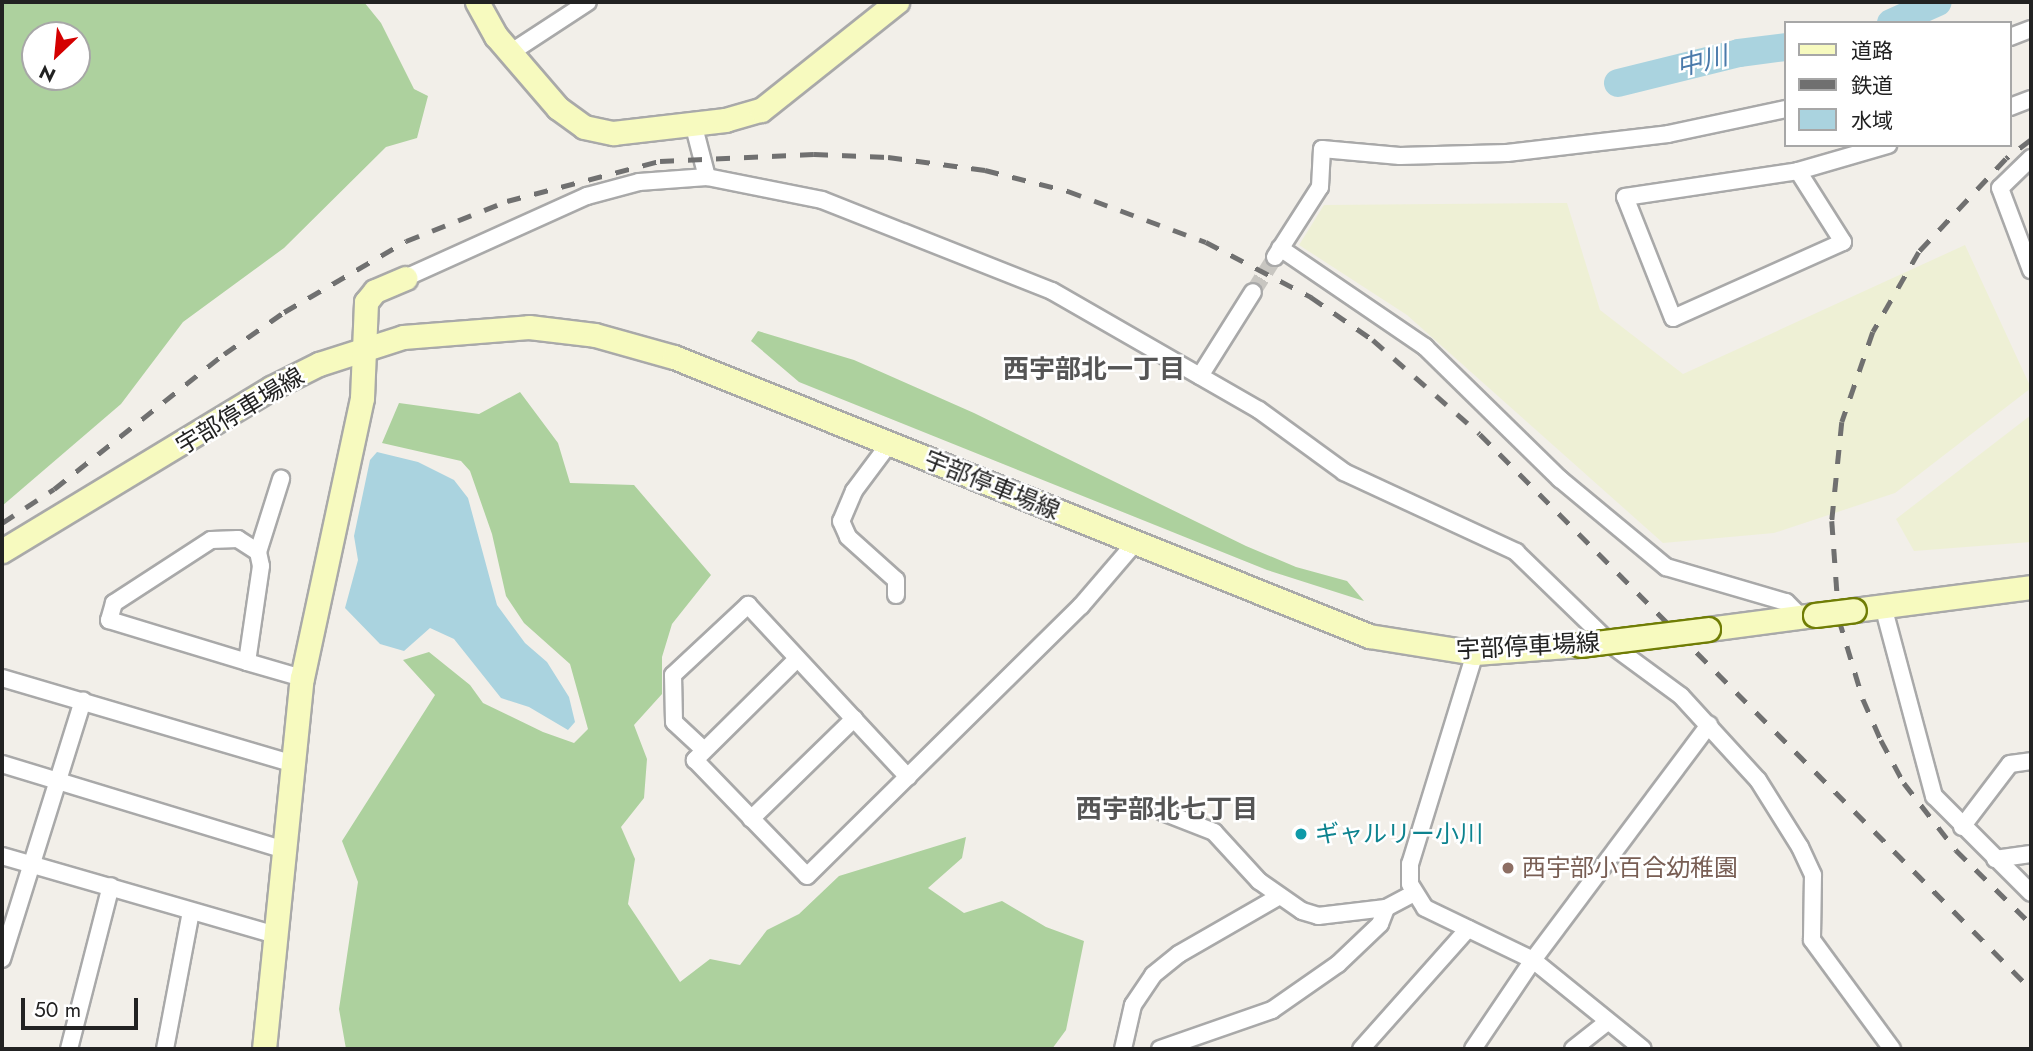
<!DOCTYPE html>
<html>
<head>
<meta charset="utf-8">
<style>
  body { margin:0 }
  #map { position:relative; width:2033px; height:1051px; overflow:hidden; background:#f2efe9; font-family:Jost,"Noto Sans JP",sans-serif }
  div>[style] { position:absolute }
  .farmland>* { inset:0; background:#eef0d5 }
  .forest>* { inset:0; background:#add19e }
  .water>* { inset:0; background:#aad3df }
  .river>* { height:28px; margin:-14px; padding:0 14px; transform-origin:14px; border-radius:14px; background:#aad3df }
  .street-tunnel>* { height:16px; margin-top:-8px; transform-origin:0; background:repeating-linear-gradient(90deg,#c8c6c1 0 16px,transparent 0 24px) }
  .roads { filter:drop-shadow(2px 0 #a9a9a9) drop-shadow(-2px 0 #a9a9a9) drop-shadow(0 2px #a9a9a9) drop-shadow(0 -2px #a9a9a9) }
  .street>* { height:16px; margin:-8px; padding:0 8px; transform-origin:8px; border-radius:8px; background:#fff }
  .secondary>* { height:23px; margin:-11.5px; padding:0 11.5px; transform-origin:11.5px; border-radius:11.5px; background:#f7fabf }
  .rail>* { height:4.5px; margin-top:-2.25px; transform-origin:0; background:repeating-linear-gradient(90deg,#707070 0 14px,transparent 0 28px) }
  .bridges { filter:drop-shadow(2px 0 #707d05) drop-shadow(-2px 0 #707d05) drop-shadow(0 2px #707d05) drop-shadow(0 -2px #707d05) }
  .secondary-bridge>* { height:23px; margin:-11.5px; padding:0 11.5px; transform-origin:11.5px; border-radius:11.5px; background:#f7fabf }
  .dots>* { width:19px; height:19px; translate:-50% -50%; box-sizing:border-box; border:4px solid #fff; border-radius:50% }
  span { translate:-50% -50%; white-space:nowrap; text-align:center; line-height:1.15; -webkit-text-stroke:5px #fff; paint-order:stroke }
  .street-label { font-size:24px; color:#222 }
  .culture-label { font-size:24px; color:#0d838f }
  .left { translate:0 -50%; text-align:left }
  .education-label { font-size:24px; color:#785e54 }
  .water-label { font-size:26px; color:#4a7aab; font-style:italic }
  .neighbourhood-label { font-size:26px; color:#555; font-weight:700 }
  .frame { position:absolute; inset:0; border:4px solid #222; pointer-events:none }
  .legend { position:absolute; left:1784px; top:21px; width:228px; height:126px; box-sizing:border-box; background:#fff; border:2px solid #a7a7a7; margin:0; padding:9px 12px; list-style:none; font-size:21px; color:#222 }
  .legend li { display:flex; align-items:center; gap:14px; height:35px }
  .legend b { width:35px; border:2px solid #a7a7a7 }
  .north { position:absolute; left:21px; top:21px; width:70px; height:70px; box-sizing:border-box; background:#fff; border:2px solid #a7a7a7; border-radius:50%; rotate:206deg; font-size:19px; font-weight:700; line-height:28px; text-align:center; color:#222 }
  .north::after { content:''; display:block; margin:auto; width:24px; height:32px; background:#d40000; clip-path:polygon(50% 0,100% 100%,50% 72%,0 100%) }
  .scale { position:absolute; left:21px; top:998px; width:117px; height:32px; box-sizing:border-box; border:4px solid #222; border-top:0; padding-left:9px; font-size:21px; line-height:24px; white-space:nowrap; color:#222; -webkit-text-stroke:5px #fff; paint-order:stroke }
</style>
</head>
<body>
<div id="map">
  <div class="farmland">
    <i style="clip-path:polygon(1567px 203px,1600px 310px,1683px 374px,1965px 245px,2031px 388px,1895px 493px,1774px 533px,1663px 543px,1407px 315px,1299px 245px,1324px 205px)"></i>
    <i style="clip-path:polygon(2031px 415px,2031px 542px,1914px 551px,1896px 519px)"></i>
  </div>
  <div class="forest">
    <i style="clip-path:polygon(evenodd,2px 2px,364px 2px,381px 23px,414px 89px,428px 96px,417px 138px,386px 147px,284px 248px,183px 322px,121px 404px,2px 506px,2px 2px,35px 35px,77px 35px,77px 77px,35px 77px,35px 35px)"></i>
    <i style="clip-path:polygon(758px 331px,854px 360px,974px 413px,1246px 546px,1296px 567px,1347px 581px,1364px 601px,1267px 570px,799px 382px,751px 341px)"></i>
    <i style="clip-path:polygon(520px 392px,558px 443px,570px 483px,634px 485px,711px 575px,672px 624px,662px 657px,662px 694px,634px 725px,647px 759px,644px 798px,621px 827px,635px 859px,628px 904px,680px 982px,710px 959px,740px 965px,767px 930px,799px 914px,839px 876px,966px 837px,962px 858px,928px 888px,964px 913px,1002px 901px,1046px 927px,1084px 941px,1066px 1030px,1052px 1049px,346px 1049px,339px 1009px,358px 882px,342px 841px,435px 695px,403px 660px,429px 652px,470px 685px,483px 703px,543px 732px,574px 743px,588px 729px,570px 664px,524px 623px,506px 596px,492px 534px,470px 471px,461px 461px,382px 443px,399px 403px,479px 414px)"></i>
  </div>
  <div class="water">
    <i style="clip-path:polygon(377px 452px,418px 462px,454px 480px,468px 498px,497px 605px,525px 643px,547px 662px,569px 697px,575px 722px,568px 730px,529px 707px,501px 698px,454px 639px,430px 628px,404px 651px,380px 644px,345px 608px,358px 560px,354px 536px,370px 460px)"></i>
  </div>
  <div class="river">
    <i style="left:1891px;top:23px;width:51px;rotate:-24.1deg"></i>
    <i style="left:1618px;top:83px;width:125px;rotate:-13.9deg"></i>
    <i style="left:1739px;top:53px;width:47px;rotate:-7.3deg"></i>
  </div>
  <div class="street-tunnel">
    <i style="left:1253px;top:292px;width:41px;rotate:-57.8deg"></i>
  </div>
  <div class="roads">
    <div class="street">
      <i style="left:2010px;top:37px;width:22px;rotate:-21deg"></i>
      <i style="left:510px;top:53px;width:93px;rotate:-33.2deg"></i>
      <i style="left:2010px;top:107px;width:22px;rotate:-21deg"></i>
      <i style="left:693px;top:123px;width:56px;rotate:75.5deg"></i>
      <i style="left:2031px;top:158px;width:43px;rotate:135.9deg"></i>
      <i style="left:2000px;top:188px;width:88px;rotate:69.3deg"></i>
      <i style="left:1798px;top:171px;width:84px;rotate:57.6deg"></i>
      <i style="left:1843px;top:242px;width:186px;rotate:155.9deg"></i>
      <i style="left:1673px;top:318px;width:130px;rotate:-111.6deg"></i>
      <i style="left:1625px;top:197px;width:175px;rotate:-8.5deg"></i>
      <i style="left:1798px;top:171px;width:94px;rotate:-16.1deg"></i>
      <i style="left:1280px;top:248px;width:176px;rotate:34.3deg"></i>
      <i style="left:1425px;top:347px;width:189px;rotate:44.4deg"></i>
      <i style="left:1560px;top:479px;width:138px;rotate:39.7deg"></i>
      <i style="left:1666px;top:567px;width:125px;rotate:16.3deg"></i>
      <i style="left:1786px;top:602px;width:20px;rotate:45deg"></i>
      <i style="left:1275px;top:257px;width:83px;rotate:-57.3deg"></i>
      <i style="left:1320px;top:187px;width:38px;rotate:-87deg"></i>
      <i style="left:1322px;top:149px;width:78px;rotate:5.1deg"></i>
      <i style="left:1400px;top:156px;width:107px;rotate:-1.6deg"></i>
      <i style="left:1507px;top:153px;width:162px;rotate:-6.7deg"></i>
      <i style="left:1668px;top:134px;width:121px;rotate:-12deg"></i>
      <i style="left:405px;top:278px;width:200px;rotate:-24.3deg"></i>
      <i style="left:587px;top:196px;width:54px;rotate:-15.1deg"></i>
      <i style="left:639px;top:182px;width:68px;rotate:-4.2deg"></i>
      <i style="left:707px;top:177px;width:117px;rotate:11.3deg"></i>
      <i style="left:822px;top:200px;width:247px;rotate:21.6deg"></i>
      <i style="left:1052px;top:291px;width:239px;rotate:29.9deg"></i>
      <i style="left:1259px;top:410px;width:105px;rotate:36.1deg"></i>
      <i style="left:1344px;top:472px;width:190px;rotate:24.9deg"></i>
      <i style="left:1516px;top:552px;width:135px;rotate:44.1deg"></i>
      <i style="left:1613px;top:646px;width:84px;rotate:36.3deg"></i>
      <i style="left:1681px;top:696px;width:114px;rotate:47.5deg"></i>
      <i style="left:1758px;top:780px;width:79px;rotate:57.9deg"></i>
      <i style="left:1800px;top:847px;width:31px;rotate:65deg"></i>
      <i style="left:1813px;top:875px;width:65px;rotate:90.9deg"></i>
      <i style="left:1812px;top:940px;width:135px;rotate:53.7deg"></i>
      <i style="left:1200px;top:376px;width:99px;rotate:-57.8deg"></i>
      <i style="left:889px;top:444px;width:59px;rotate:126.7deg"></i>
      <i style="left:854px;top:491px;width:33px;rotate:113deg"></i>
      <i style="left:841px;top:521px;width:17px;rotate:66deg"></i>
      <i style="left:848px;top:537px;width:64px;rotate:41.9deg"></i>
      <i style="left:896px;top:580px;width:15px;rotate:90deg"></i>
      <i style="left:258px;top:552px;width:77px;rotate:-72.5deg"></i>
      <i style="left:1883px;top:606px;width:197px;rotate:75deg"></i>
      <i style="left:1934px;top:796px;width:137px;rotate:45deg"></i>
      <i style="left:1475px;top:653px;width:221px;rotate:107.1deg"></i>
      <i style="left:1410px;top:864px;width:20px;rotate:90deg"></i>
      <i style="left:1410px;top:884px;width:28px;rotate:58deg"></i>
      <i style="left:1425px;top:908px;width:120px;rotate:25.7deg"></i>
      <i style="left:1533px;top:960px;width:141px;rotate:39deg"></i>
      <i style="left:797px;top:659px;width:144px;rotate:135.3deg"></i>
      <i style="left:695px;top:760px;width:161px;rotate:46deg"></i>
      <i style="left:807px;top:876px;width:385px;rotate:-44.6deg"></i>
      <i style="left:1081px;top:606px;width:83px;rotate:-49.4deg"></i>
      <i style="left:247px;top:662px;width:97px;rotate:-81.7deg"></i>
      <i style="left:261px;top:566px;width:14px;rotate:-102deg"></i>
      <i style="left:258px;top:552px;width:24px;rotate:-147deg"></i>
      <i style="left:238px;top:539px;width:27px;rotate:178deg"></i>
      <i style="left:211px;top:540px;width:116px;rotate:147deg"></i>
      <i style="left:114px;top:603px;width:18px;rotate:106deg"></i>
      <i style="left:109px;top:620px;width:144px;rotate:16.9deg"></i>
      <i style="left:247px;top:662px;width:57px;rotate:16.2deg"></i>
      <i style="left:2px;top:678px;width:304px;rotate:16.4deg"></i>
      <i style="left:704px;top:750px;width:41px;rotate:-137deg"></i>
      <i style="left:674px;top:722px;width:47px;rotate:-91.2deg"></i>
      <i style="left:673px;top:675px;width:103px;rotate:-43deg"></i>
      <i style="left:748px;top:605px;width:235px;rotate:47.1deg"></i>
      <i style="left:2px;top:764px;width:296px;rotate:16.9deg"></i>
      <i style="left:1163px;top:812px;width:55px;rotate:21.4deg"></i>
      <i style="left:1214px;top:832px;width:67px;rotate:47.4deg"></i>
      <i style="left:1259px;top:881px;width:52px;rotate:34.9deg"></i>
      <i style="left:1302px;top:911px;width:17px;rotate:17deg"></i>
      <i style="left:1318px;top:916px;width:68px;rotate:-6.7deg"></i>
      <i style="left:751px;top:819px;width:144px;rotate:-44.2deg"></i>
      <i style="left:1962px;top:827px;width:79px;rotate:-52.7deg"></i>
      <i style="left:2010px;top:764px;width:21px;rotate:-8deg"></i>
      <i style="left:2px;top:856px;width:285px;rotate:16.1deg"></i>
      <i style="left:1995px;top:859px;width:36px;rotate:-8deg"></i>
      <i style="left:2px;top:959px;width:271px;rotate:-72.6deg"></i>
      <i style="left:69px;top:1049px;width:168px;rotate:-75.6deg"></i>
      <i style="left:165px;top:1049px;width:140px;rotate:-79.3deg"></i>
      <i style="left:1123px;top:1049px;width:45px;rotate:-77.2deg"></i>
      <i style="left:1133px;top:1005px;width:36px;rotate:-56deg"></i>
      <i style="left:1153px;top:975px;width:33px;rotate:-39deg"></i>
      <i style="left:1179px;top:954px;width:116px;rotate:-29.9deg"></i>
      <i style="left:1160px;top:1049px;width:119px;rotate:-19.2deg"></i>
      <i style="left:1272px;top:1010px;width:80px;rotate:-34.9deg"></i>
      <i style="left:1338px;top:964px;width:58px;rotate:-43.6deg"></i>
      <i style="left:1380px;top:924px;width:17px;rotate:-69deg"></i>
      <i style="left:1386px;top:908px;width:32px;rotate:-28deg"></i>
      <i style="left:1361px;top:1049px;width:161px;rotate:-48.3deg"></i>
      <i style="left:1473px;top:1049px;width:107px;rotate:-56deg"></i>
      <i style="left:1533px;top:960px;width:294px;rotate:-53.2deg"></i>
      <i style="left:1573px;top:1049px;width:42px;rotate:-38.2deg"></i>
    </div>
    <div class="secondary">
      <i style="left:477px;top:2px;width:39px;rotate:61deg"></i>
      <i style="left:496px;top:36px;width:95px;rotate:49.3deg"></i>
      <i style="left:558px;top:108px;width:32px;rotate:36deg"></i>
      <i style="left:584px;top:127px;width:30px;rotate:12deg"></i>
      <i style="left:613px;top:133px;width:113px;rotate:-6.6deg"></i>
      <i style="left:725px;top:120px;width:37px;rotate:-16deg"></i>
      <i style="left:761px;top:110px;width:174px;rotate:-38.5deg"></i>
      <i style="left:2px;top:551px;width:315px;rotate:-31.2deg"></i>
      <i style="left:271px;top:388px;width:54px;rotate:-26.6deg"></i>
      <i style="left:319px;top:364px;width:88px;rotate:-17.8deg"></i>
      <i style="left:403px;top:337px;width:126px;rotate:-4.5deg"></i>
      <i style="left:529px;top:327px;width:66px;rotate:6.9deg"></i>
      <i style="left:595px;top:335px;width:82px;rotate:15.6deg"></i>
      <i style="left:674px;top:357px;width:749px;rotate:21.87deg"></i>
      <i style="left:1369px;top:636px;width:107px;rotate:9.1deg"></i>
      <i style="left:1475px;top:653px;width:105px;rotate:-4.4deg"></i>
      <i style="left:1854px;top:610px;width:178px;rotate:-7.4deg"></i>
      <i style="left:1708px;top:629px;width:108px;rotate:-7.5deg"></i>
      <i style="left:264px;top:1049px;width:373px;rotate:-84.2deg"></i>
      <i style="left:302px;top:678px;width:286px;rotate:-77.9deg"></i>
      <i style="left:362px;top:398px;width:96px;rotate:-87.6deg"></i>
      <i style="left:366px;top:302px;width:14px;rotate:-51deg"></i>
      <i style="left:375px;top:291px;width:33px;rotate:-23deg"></i>
    </div>
  </div>
  <div class="rail">
    <i style="left:2031px;top:140px;width:31px;rotate:143deg"></i>
    <i style="left:2006px;top:159px;width:127px;rotate:133.1deg"></i>
    <i style="left:1919px;top:252px;width:92px;rotate:119.9deg"></i>
    <i style="left:1873px;top:332px;width:95px;rotate:109deg"></i>
    <i style="left:1842px;top:422px;width:100px;rotate:95.8deg"></i>
    <i style="left:1832px;top:521px;width:98px;rotate:85.9deg"></i>
    <i style="left:1839px;top:619px;width:84px;rotate:73.3deg"></i>
    <i style="left:1863px;top:699px;width:45px;rotate:66.3deg"></i>
    <i style="left:1881px;top:740px;width:49px;rotate:61.9deg"></i>
    <i style="left:1904px;top:783px;width:85px;rotate:52.2deg"></i>
    <i style="left:1956px;top:850px;width:105px;rotate:44.6deg"></i>
    <i style="left:2px;top:523px;width:62px;rotate:-33.2deg"></i>
    <i style="left:54px;top:489px;width:217px;rotate:-38.5deg"></i>
    <i style="left:224px;top:354px;width:73px;rotate:-35deg"></i>
    <i style="left:284px;top:312px;width:141px;rotate:-30.2deg"></i>
    <i style="left:406px;top:241px;width:109px;rotate:-21.6deg"></i>
    <i style="left:507px;top:201px;width:158px;rotate:-14.7deg"></i>
    <i style="left:660px;top:161px;width:154px;rotate:-2.6deg"></i>
    <i style="left:814px;top:154px;width:74px;rotate:2.3deg"></i>
    <i style="left:888px;top:157px;width:98px;rotate:7.6deg"></i>
    <i style="left:985px;top:170px;width:86px;rotate:14.2deg"></i>
    <i style="left:1068px;top:191px;width:147px;rotate:20.3deg"></i>
    <i style="left:1206px;top:242px;width:119px;rotate:27.6deg"></i>
    <i style="left:1311px;top:297px;width:75px;rotate:34.7deg"></i>
    <i style="left:1373px;top:340px;width:142px;rotate:41.3deg"></i>
    <i style="left:1480px;top:434px;width:782px;rotate:45.21deg"></i>
  </div>
  <div class="bridges">
    <div class="secondary-bridge">
      <i style="left:1815px;top:615px;width:39px;rotate:-7deg"></i>
      <i style="left:1580px;top:645px;width:129px;rotate:-7.1deg"></i>
    </div>
  </div>
  <div class="dots">
    <i style="left:1301px;top:834px;background:#0f9aa8"></i>
    <i style="left:1508px;top:868px;background:#8d6e63"></i>
  </div>
  <div class="street-label">
    <span style="left:240px;top:411px;rotate:-31deg">宇部停車場線</span>
    <span style="left:992px;top:485px;rotate:22deg">宇部停車場線</span>
    <span style="left:1528px;top:646px;rotate:-3deg">宇部停車場線</span>
  </div>
  <div class="culture-label">
    <span class="left" style="left:1315px;top:834px">ギャルリー小川</span>
  </div>
  <div class="education-label">
    <span class="left" style="left:1522px;top:868px">西宇部小百合幼稚園</span>
  </div>
  <div class="water-label">
    <span style="left:1702px;top:62px;rotate:-14deg">中川</span>
  </div>
  <div class="neighbourhood-label">
    <span style="left:1094px;top:370px">西宇部北一丁目</span>
    <span style="left:1167px;top:810px">西宇部北七丁目</span>
  </div>
  <div class="frame"></div>
  <ul class="legend">
  <li><b style="height:9px;background:#f7fabf"></b>道路</li>
  <li><b style="height:9px;background:#707070"></b>鉄道</li>
  <li><b style="height:19px;background:#aad3df"></b>水域</li>
  </ul>
  <div class="north">N</div>
  <div class="scale">50 m</div>
</div>
</body>
</html>
